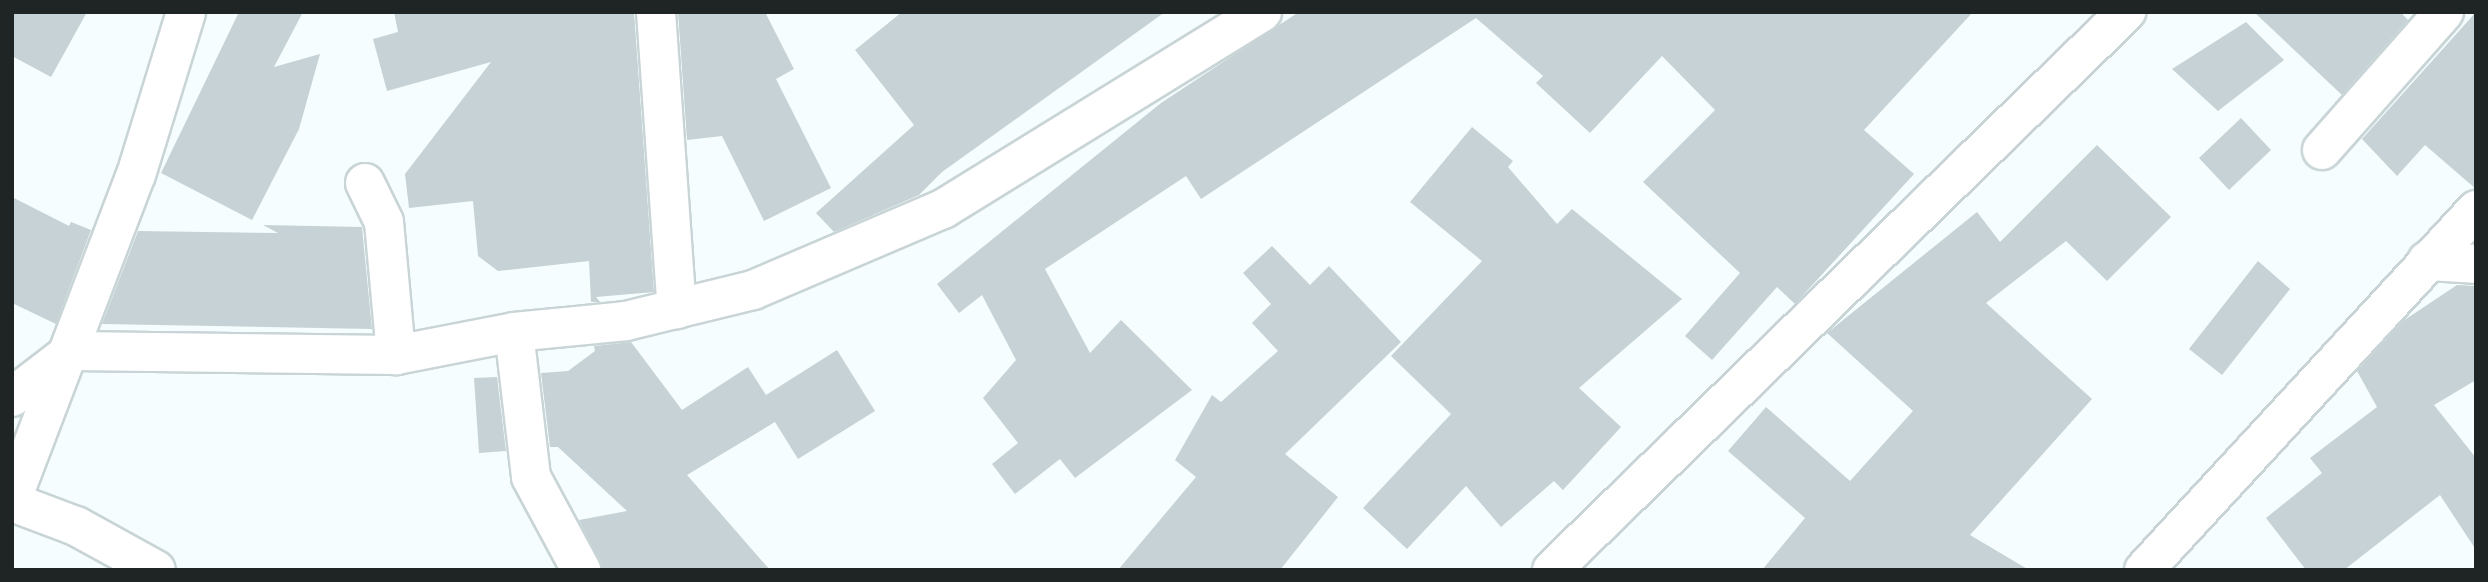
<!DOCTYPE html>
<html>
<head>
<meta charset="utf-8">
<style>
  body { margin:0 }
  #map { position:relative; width:2488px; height:582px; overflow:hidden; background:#f5fdfe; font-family:Ubuntu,sans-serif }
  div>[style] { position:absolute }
  .building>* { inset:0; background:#c6d2d5 }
  .roads { filter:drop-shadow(2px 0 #c8d4d6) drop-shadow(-2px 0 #c8d4d6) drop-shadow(0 2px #c8d4d6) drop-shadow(0 -2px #c8d4d6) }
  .minor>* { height:38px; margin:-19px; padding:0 19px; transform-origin:19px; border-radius:19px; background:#fff }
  span { translate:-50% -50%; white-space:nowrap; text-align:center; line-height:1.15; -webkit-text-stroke:7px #fff; paint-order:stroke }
  .frame { position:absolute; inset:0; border:14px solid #1f2425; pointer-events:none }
</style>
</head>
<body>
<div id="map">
  <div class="building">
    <i style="clip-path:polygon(12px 12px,87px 12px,51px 77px,12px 56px)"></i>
    <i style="clip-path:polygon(239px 12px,303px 12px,274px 67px,320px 54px,299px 129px,252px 220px,161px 173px)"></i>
    <i style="clip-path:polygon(394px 12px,634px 12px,654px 292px,596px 297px,600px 302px,591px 302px,589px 261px,498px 271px,478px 256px,473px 201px,409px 208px,405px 174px,491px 62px,387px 91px,373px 39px,398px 32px)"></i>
    <i style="clip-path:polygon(678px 12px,765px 12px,794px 69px,776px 79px,831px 188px,764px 221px,722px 136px,687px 140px)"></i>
    <i style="clip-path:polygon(902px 12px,1165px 12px,942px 172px,919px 195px,834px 232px,816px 213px,914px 125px,855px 50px)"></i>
    <i style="clip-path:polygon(1299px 12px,1973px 12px,1864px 130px,1914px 174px,1795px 304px,1777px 287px,1712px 360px,1685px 336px,1740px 273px,1643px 182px,1715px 110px,1662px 56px,1590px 133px,1536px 83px,1543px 76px,1476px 18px,1201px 199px,1186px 176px,1045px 269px,1090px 353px,1121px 320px,1192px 390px,1075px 478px,1060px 459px,1015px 494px,992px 464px,1018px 443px,983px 398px,1016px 360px,982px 295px,959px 313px,937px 284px,1161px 103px)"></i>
    <i style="clip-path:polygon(2254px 12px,2400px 12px,2408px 20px,2342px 95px)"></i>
    <i style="clip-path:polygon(2476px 12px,2476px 189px,2425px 145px,2397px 176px,2362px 139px)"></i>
    <i style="clip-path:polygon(2246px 22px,2284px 60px,2218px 111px,2172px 69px)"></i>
    <i style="clip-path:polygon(2241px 118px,2271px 150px,2229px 190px,2199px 158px)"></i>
    <i style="clip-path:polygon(1472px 127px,1513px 161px,1508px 167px,1557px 224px,1572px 209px,1682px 299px,1579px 388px,1621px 427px,1563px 490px,1554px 481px,1501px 527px,1466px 486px,1407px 549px,1363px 508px,1451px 414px,1391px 356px,1482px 261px,1410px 202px)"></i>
    <i style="clip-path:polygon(2097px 145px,2171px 217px,2107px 281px,2066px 241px,1986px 303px,2092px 399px,1970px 535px,2029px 570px,1762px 570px,1805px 518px,1728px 451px,1766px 407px,1850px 481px,1913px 411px,1827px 333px,1977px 212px,2000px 242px)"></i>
    <i style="clip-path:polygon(12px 197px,69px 226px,71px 222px,91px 230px,56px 324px,12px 303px)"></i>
    <i style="clip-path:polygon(263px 225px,362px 227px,372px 329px,102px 324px,138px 231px,278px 233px)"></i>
    <i style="clip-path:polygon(1272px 246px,1310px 285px,1329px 266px,1401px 342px,1285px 454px,1338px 497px,1280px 570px,1118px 570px,1196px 477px,1175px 460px,1212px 395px,1221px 402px,1278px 351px,1252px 323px,1271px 304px,1243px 273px)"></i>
    <i style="clip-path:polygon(2258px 261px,2290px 289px,2222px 375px,2189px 349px)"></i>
    <i style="clip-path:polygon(2457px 285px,2476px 286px,2476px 380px,2434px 405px,2476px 458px,2476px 550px,2440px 495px,2344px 570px,2306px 570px,2266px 518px,2322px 473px,2310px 458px,2377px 407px,2357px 371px,2403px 321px)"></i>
    <i style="clip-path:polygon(631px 342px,682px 410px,748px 367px,766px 395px,837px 350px,875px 411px,798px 459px,775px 422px,687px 475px,770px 570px,603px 570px,579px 520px,627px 511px,558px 447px,550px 447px,541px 373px,568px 371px,595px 351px,594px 346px)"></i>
    <i style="clip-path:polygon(497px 377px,506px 451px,479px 453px,474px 378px)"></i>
  </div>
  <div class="roads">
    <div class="minor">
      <i style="left:656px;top:12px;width:298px;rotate:86deg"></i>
      <i style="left:2322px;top:150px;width:184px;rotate:-48.5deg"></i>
      <i style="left:365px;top:183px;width:43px;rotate:64deg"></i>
      <i style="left:384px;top:222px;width:134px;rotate:84.8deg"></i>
      <i style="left:2427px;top:261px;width:49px;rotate:3.5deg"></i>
      <i style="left:514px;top:332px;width:146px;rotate:83.3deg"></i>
      <i style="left:531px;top:477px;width:106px;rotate:61.7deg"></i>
      <i style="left:12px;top:397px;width:76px;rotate:-37.5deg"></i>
      <i style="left:72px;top:351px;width:324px;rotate:0.7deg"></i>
      <i style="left:396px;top:355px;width:120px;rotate:-11deg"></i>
      <i style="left:514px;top:332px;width:113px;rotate:-5.6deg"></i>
      <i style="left:626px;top:321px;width:131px;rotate:-13.7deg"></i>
      <i style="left:753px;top:290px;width:207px;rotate:-23.1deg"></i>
      <i style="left:943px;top:209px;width:375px;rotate:-31.7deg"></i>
      <i style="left:12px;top:499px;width:347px;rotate:-69.1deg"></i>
      <i style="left:136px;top:175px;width:170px;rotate:-72.9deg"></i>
      <i style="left:12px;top:502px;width:68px;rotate:20.6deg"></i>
      <i style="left:76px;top:526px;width:91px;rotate:28.8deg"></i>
      <i style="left:1552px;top:570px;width:801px;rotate:-44.19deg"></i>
      <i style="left:2144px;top:570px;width:490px;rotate:-47.3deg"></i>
    </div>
  </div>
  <div class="frame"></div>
</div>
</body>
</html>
